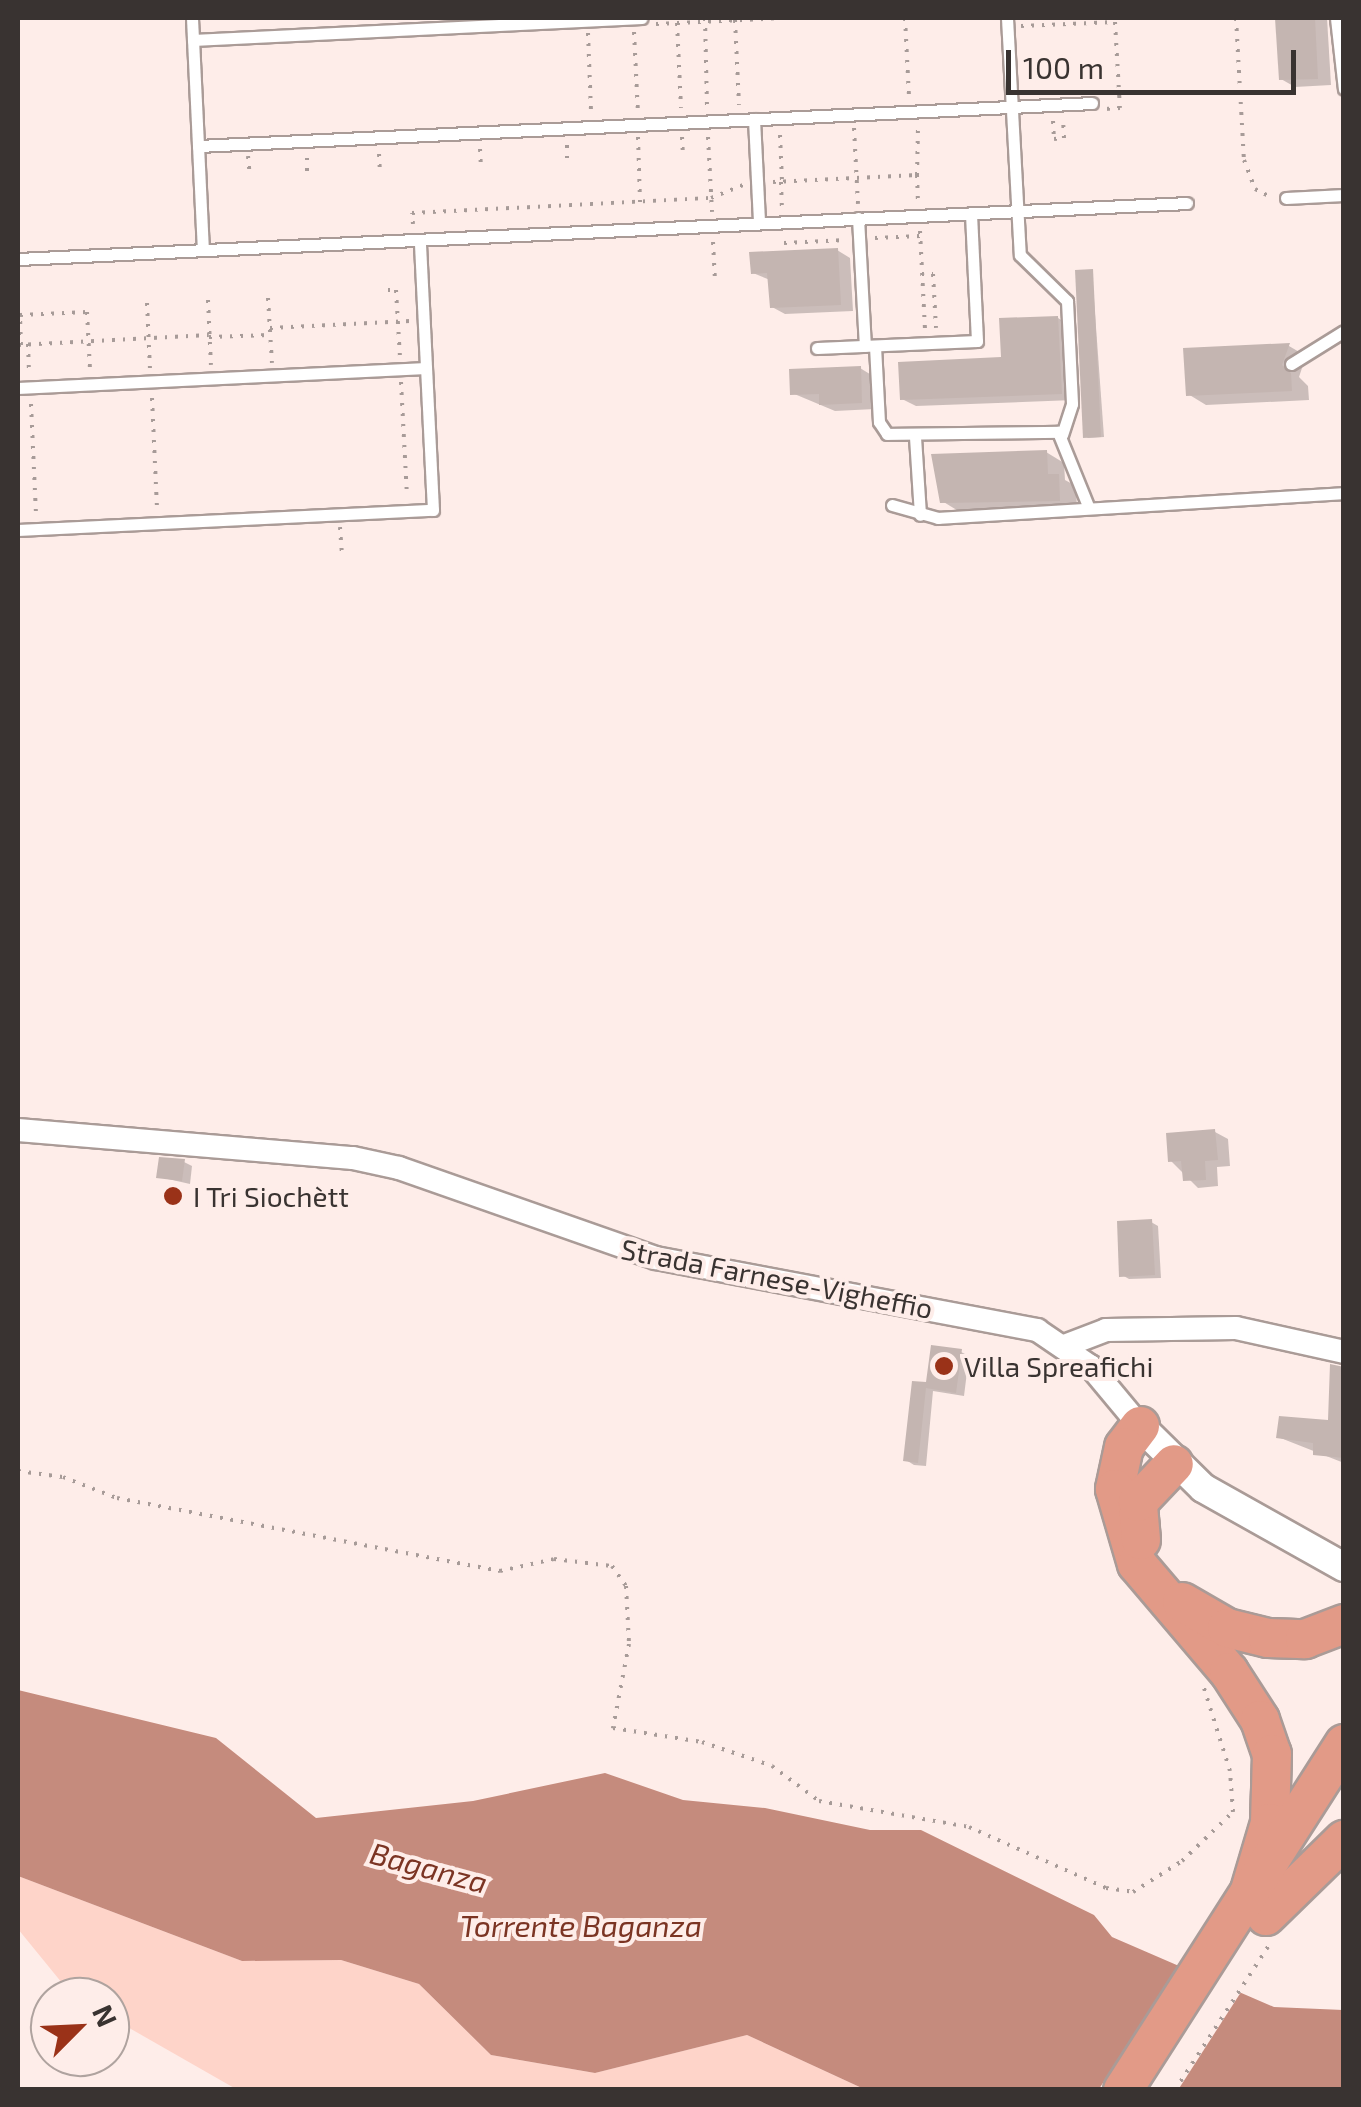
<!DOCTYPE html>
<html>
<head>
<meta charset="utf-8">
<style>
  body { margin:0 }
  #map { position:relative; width:1361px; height:2107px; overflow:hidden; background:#feede9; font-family:"Exo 2",sans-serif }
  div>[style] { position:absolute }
  .green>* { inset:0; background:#fed4c9 }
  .water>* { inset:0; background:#c58b7d }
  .pier>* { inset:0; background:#feede9 }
  .shadow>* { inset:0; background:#0003 }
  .building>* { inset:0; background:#c4b5b1 }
  .path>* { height:4px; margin-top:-2px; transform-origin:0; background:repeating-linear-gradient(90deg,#a79b98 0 2.5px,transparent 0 10.5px) }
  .roads { filter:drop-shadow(2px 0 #aa9b97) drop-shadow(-2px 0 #aa9b97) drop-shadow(0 2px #aa9b97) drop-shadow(0 -2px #aa9b97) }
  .service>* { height:11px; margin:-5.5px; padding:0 5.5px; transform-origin:5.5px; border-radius:5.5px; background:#fff }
  .minor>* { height:22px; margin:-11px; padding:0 11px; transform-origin:11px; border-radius:11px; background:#fff }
  .tertiary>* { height:28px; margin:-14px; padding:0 14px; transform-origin:14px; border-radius:14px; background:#fff }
  .trunk>* { height:38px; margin:-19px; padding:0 19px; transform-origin:19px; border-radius:19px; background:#e29a87 }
  .dots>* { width:28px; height:28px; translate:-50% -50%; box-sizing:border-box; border:5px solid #feede9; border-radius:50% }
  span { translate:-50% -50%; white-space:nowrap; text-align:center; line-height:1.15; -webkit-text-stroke:8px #feede9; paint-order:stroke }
  .poi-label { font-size:28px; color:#393331 }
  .left { translate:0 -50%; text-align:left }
  .street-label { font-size:28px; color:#393331 }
  .water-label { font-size:30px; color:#7b3423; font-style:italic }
  .frame { position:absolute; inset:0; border:20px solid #393331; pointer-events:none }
  .north { position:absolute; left:30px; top:1977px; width:100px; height:100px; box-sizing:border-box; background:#feede9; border:2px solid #afa39f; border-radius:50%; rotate:66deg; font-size:28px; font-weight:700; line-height:40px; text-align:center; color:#393331 }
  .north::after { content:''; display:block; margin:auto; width:35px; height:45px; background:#9a3218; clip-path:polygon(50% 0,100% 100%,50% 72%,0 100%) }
  .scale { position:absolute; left:1006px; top:50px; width:290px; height:45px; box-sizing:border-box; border:5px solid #393331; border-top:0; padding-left:12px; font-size:30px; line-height:35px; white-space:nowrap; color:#393331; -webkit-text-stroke:8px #feede9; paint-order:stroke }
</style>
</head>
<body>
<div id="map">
  <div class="green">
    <i style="clip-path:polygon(18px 1876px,242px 1961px,341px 1960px,419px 1984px,491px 2055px,595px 2073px,747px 2035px,864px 2089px,236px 2089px,110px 2017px,110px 1997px,71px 1994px,18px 1929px)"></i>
  </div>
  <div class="water">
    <i style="clip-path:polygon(18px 1690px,216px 1738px,316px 1818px,473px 1801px,605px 1773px,683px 1800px,765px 1808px,870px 1830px,921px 1830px,1094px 1915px,1112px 1937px,1274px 2007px,1343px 2010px,1343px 2089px,864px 2089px,747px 2035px,595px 2073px,491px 2055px,419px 1984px,341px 1960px,242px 1961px,18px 1876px)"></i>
  </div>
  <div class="pier">
    <i style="clip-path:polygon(1182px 1962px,1243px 1989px,1178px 2090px,1099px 2089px)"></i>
  </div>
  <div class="shadow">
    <i style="clip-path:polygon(1278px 18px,1327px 18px,1331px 85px,1295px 87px,1281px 79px)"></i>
    <i style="clip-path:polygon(837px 250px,850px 258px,853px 311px,785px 314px,772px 307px,770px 280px,753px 273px)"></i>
    <i style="clip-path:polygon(1092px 272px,1104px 437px,1088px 438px,1085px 436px)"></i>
    <i style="clip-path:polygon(1058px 318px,1071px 326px,1074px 400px,916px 406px,902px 399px,1003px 359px)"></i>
    <i style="clip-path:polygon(1289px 346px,1306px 356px,1299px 377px,1308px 386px,1309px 400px,1206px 405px,1188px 394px,1186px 351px)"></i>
    <i style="clip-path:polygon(860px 368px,873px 376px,875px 409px,835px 411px,792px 393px)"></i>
    <i style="clip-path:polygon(1046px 452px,1064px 463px,1065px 480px,1076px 486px,1077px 509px,960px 512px,942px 501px)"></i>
    <i style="clip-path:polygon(1215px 1132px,1228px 1139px,1230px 1166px,1217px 1167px,1218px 1186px,1198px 1188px,1171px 1161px)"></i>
    <i style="clip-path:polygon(184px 1162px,192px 1166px,190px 1184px,159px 1177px)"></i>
    <i style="clip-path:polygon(1151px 1222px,1158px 1226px,1161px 1278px,1129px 1279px,1122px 1275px)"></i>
    <i style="clip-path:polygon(961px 1352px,969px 1356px,964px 1396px,933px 1391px,926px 1466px,914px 1465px,906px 1460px,914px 1384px,928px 1385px)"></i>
    <i style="clip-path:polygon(1344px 1371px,1344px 1463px,1278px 1437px,1330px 1423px)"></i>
  </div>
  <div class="building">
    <i style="clip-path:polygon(1275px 18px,1315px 18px,1318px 79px,1279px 80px)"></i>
    <i style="clip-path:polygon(838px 248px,841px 305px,770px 308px,767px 273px,751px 274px,749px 252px)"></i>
    <i style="clip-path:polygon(1093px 269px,1101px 437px,1083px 438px,1075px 270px)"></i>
    <i style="clip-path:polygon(1058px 316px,1062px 394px,900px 400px,898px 362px,1001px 357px,999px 318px)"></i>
    <i style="clip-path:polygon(1290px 343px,1282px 365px,1291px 373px,1292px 391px,1186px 396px,1183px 348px)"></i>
    <i style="clip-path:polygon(861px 366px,862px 403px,819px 405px,819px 394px,790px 395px,789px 369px)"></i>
    <i style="clip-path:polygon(1047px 450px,1048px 474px,1059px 474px,1060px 501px,940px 503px,931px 454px)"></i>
    <i style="clip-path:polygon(1215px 1129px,1218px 1160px,1205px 1161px,1206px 1180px,1183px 1181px,1181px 1161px,1168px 1162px,1166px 1133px)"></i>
    <i style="clip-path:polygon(159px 1157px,185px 1159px,182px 1181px,156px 1178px)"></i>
    <i style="clip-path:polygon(1152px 1219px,1155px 1275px,1119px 1277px,1117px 1221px)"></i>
    <i style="clip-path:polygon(931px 1345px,962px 1349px,956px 1393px,926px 1388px,918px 1463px,903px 1461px,912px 1381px,926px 1382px)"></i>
    <i style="clip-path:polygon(1330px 1364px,1344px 1367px,1344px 1458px,1313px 1455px,1313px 1443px,1276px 1438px,1279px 1416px,1328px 1420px)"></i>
  </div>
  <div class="path">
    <i style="left:705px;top:18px;width:89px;rotate:88.7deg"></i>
    <i style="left:905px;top:18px;width:80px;rotate:87.1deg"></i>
    <i style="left:1236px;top:18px;width:142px;rotate:86.8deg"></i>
    <i style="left:1244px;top:160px;width:31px;rotate:69deg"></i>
    <i style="left:1255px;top:189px;width:18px;rotate:27deg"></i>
    <i style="left:735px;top:20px;width:85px;rotate:87.3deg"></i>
    <i style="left:677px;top:23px;width:85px;rotate:87.3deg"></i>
    <i style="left:656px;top:24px;width:125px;rotate:-2.7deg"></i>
    <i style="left:1021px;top:26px;width:94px;rotate:-2.4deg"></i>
    <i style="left:1115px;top:22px;width:86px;rotate:86.7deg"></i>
    <i style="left:1120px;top:108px;width:15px;rotate:176deg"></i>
    <i style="left:634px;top:32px;width:81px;rotate:87.2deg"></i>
    <i style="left:588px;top:33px;width:77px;rotate:87.8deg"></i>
    <i style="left:1053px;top:121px;width:18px;rotate:87deg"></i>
    <i style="left:1054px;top:139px;width:10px;rotate:-6deg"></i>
    <i style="left:1064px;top:138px;width:17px;rotate:-93deg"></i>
    <i style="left:854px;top:128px;width:76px;rotate:87deg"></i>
    <i style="left:780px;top:135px;width:45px;rotate:87.5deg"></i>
    <i style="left:638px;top:137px;width:65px;rotate:88.2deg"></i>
    <i style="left:682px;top:137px;width:19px;rotate:87deg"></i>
    <i style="left:708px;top:137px;width:75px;rotate:86.9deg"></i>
    <i style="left:567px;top:145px;width:16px;rotate:90deg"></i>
    <i style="left:480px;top:149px;width:17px;rotate:87deg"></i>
    <i style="left:379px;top:154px;width:17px;rotate:87deg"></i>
    <i style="left:248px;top:156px;width:21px;rotate:85deg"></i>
    <i style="left:307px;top:158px;width:16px;rotate:90deg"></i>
    <i style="left:917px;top:175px;width:47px;rotate:-88.8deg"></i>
    <i style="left:773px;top:182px;width:144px;rotate:-2.8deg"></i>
    <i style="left:917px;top:175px;width:26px;rotate:88deg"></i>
    <i style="left:781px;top:182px;width:25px;rotate:88deg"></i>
    <i style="left:413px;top:224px;width:11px;rotate:-95deg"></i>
    <i style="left:412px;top:213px;width:299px;rotate:-2.9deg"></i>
    <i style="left:711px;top:198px;width:35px;rotate:-22deg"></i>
    <i style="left:920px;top:231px;width:100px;rotate:87.1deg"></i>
    <i style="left:875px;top:238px;width:45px;rotate:-2.5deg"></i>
    <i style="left:713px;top:242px;width:40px;rotate:87.1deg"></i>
    <i style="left:784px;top:243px;width:62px;rotate:-2.8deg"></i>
    <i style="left:922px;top:274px;width:11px"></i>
    <i style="left:933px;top:274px;width:54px;rotate:86.8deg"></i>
    <i style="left:388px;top:290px;width:8px"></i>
    <i style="left:396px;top:290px;width:67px;rotate:86.6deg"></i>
    <i style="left:268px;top:298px;width:65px;rotate:86.5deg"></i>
    <i style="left:208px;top:300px;width:65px;rotate:87.4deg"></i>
    <i style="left:147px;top:303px;width:66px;rotate:87.4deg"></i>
    <i style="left:270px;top:328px;width:140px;rotate:-2.9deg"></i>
    <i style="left:209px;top:337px;width:61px;rotate:-1.9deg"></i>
    <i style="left:28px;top:344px;width:30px;rotate:88deg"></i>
    <i style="left:18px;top:345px;width:191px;rotate:-3deg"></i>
    <i style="left:21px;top:345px;width:30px;rotate:-92deg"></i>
    <i style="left:20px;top:315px;width:67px;rotate:-2.6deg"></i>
    <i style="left:87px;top:312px;width:58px;rotate:87deg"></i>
    <i style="left:401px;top:382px;width:115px;rotate:87deg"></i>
    <i style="left:152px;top:398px;width:110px;rotate:87.4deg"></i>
    <i style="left:31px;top:404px;width:110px;rotate:87.4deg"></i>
    <i style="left:340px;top:527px;width:26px;rotate:86deg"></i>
    <i style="left:18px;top:1471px;width:45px;rotate:7.6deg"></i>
    <i style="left:63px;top:1477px;width:58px;rotate:21.3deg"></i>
    <i style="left:117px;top:1498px;width:390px;rotate:10.8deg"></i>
    <i style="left:500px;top:1571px;width:55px;rotate:-12.5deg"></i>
    <i style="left:554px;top:1559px;width:58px;rotate:6.9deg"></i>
    <i style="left:612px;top:1566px;width:24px;rotate:55deg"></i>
    <i style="left:626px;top:1586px;width:58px;rotate:87deg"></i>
    <i style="left:629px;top:1644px;width:86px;rotate:100.8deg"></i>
    <i style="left:613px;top:1728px;width:90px;rotate:8.9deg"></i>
    <i style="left:702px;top:1742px;width:74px;rotate:18.9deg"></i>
    <i style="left:772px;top:1766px;width:59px;rotate:36.7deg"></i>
    <i style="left:819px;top:1801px;width:152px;rotate:9.8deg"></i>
    <i style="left:969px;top:1827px;width:150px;rotate:24deg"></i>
    <i style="left:1106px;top:1888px;width:27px;rotate:8deg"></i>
    <i style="left:1133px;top:1892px;width:58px;rotate:-32.3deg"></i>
    <i style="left:1182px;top:1861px;width:71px;rotate:-43.9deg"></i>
    <i style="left:1233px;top:1812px;width:41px;rotate:-94.2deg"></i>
    <i style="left:1230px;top:1771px;width:87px;rotate:-107.4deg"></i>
    <i style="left:1175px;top:2090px;width:173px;rotate:-57deg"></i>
  </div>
  <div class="roads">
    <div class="service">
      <i style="left:192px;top:18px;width:232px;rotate:87.3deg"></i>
      <i style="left:1007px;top:18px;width:237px;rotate:86.9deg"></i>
      <i style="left:1020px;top:255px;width:66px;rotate:44.4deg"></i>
      <i style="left:1067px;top:301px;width:103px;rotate:87.2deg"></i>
      <i style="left:1072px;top:404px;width:32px;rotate:108deg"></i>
      <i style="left:1336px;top:18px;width:71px;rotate:83.6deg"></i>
      <i style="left:193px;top:40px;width:449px;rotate:-2.8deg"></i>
      <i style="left:754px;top:119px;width:104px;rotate:87.2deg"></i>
      <i style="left:198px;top:146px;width:895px;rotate:-2.75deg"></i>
      <i style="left:1286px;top:198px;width:58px;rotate:-3deg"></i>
      <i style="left:858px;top:218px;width:128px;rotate:86.9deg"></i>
      <i style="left:18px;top:259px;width:1170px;rotate:-2.74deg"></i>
      <i style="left:875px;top:346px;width:76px;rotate:87deg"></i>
      <i style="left:879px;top:422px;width:14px;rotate:56deg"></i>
      <i style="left:887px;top:434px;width:171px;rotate:-0.7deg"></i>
      <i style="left:1058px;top:432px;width:80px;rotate:67.9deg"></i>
      <i style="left:817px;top:348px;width:160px;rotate:-2.5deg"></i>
      <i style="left:977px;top:341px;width:128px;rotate:-92.7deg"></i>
      <i style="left:1291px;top:364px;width:62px;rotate:-31.9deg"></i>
      <i style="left:18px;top:388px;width:408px;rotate:-2.8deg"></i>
      <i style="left:915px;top:437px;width:78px;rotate:86.3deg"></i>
      <i style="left:892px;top:505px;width:48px;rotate:15.8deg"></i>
      <i style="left:938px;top:518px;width:407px;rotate:-3.5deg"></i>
      <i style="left:18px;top:530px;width:415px;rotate:-2.8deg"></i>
      <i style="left:433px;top:510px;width:270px;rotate:-92.8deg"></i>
    </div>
    <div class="minor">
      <i style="left:18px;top:1130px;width:336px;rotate:4.8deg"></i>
      <i style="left:353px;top:1158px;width:47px;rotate:12.3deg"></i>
      <i style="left:399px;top:1168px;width:272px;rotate:19.3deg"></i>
      <i style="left:656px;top:1258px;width:388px;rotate:10.7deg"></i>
      <i style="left:1037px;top:1330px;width:64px;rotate:34.2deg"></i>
      <i style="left:1090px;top:1366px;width:78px;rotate:50.2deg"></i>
      <i style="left:1067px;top:1345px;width:42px;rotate:-21deg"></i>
      <i style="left:1106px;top:1330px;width:130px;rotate:-0.9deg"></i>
      <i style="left:1236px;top:1328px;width:111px;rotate:12.5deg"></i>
    </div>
    <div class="tertiary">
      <i style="left:1140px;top:1426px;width:88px;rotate:44.5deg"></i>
      <i style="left:1203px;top:1488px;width:162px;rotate:29.3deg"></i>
    </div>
    <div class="trunk">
      <i style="left:1140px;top:1426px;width:26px;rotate:127deg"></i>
      <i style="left:1124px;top:1447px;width:43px;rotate:102.1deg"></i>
      <i style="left:1115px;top:1489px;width:78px;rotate:73.7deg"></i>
      <i style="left:1137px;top:1564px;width:142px;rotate:49.6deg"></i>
      <i style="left:1229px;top:1672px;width:57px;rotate:57.1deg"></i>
      <i style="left:1260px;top:1720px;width:36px;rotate:71deg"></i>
      <i style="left:1272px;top:1754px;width:69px;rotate:91.7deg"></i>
      <i style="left:1270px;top:1823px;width:74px;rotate:106.5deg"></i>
      <i style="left:1141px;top:1540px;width:38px;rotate:-95deg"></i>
      <i style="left:1138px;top:1502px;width:52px;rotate:-46.5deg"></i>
      <i style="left:1182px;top:1602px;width:52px;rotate:30deg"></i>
      <i style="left:1227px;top:1628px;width:42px;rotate:13.7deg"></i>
      <i style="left:1268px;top:1638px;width:37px;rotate:2deg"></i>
      <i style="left:1305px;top:1639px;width:42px;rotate:-21deg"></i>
      <i style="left:1266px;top:1916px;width:109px;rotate:-44.3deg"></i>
      <i style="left:1123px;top:2090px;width:411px;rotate:-57.4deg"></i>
    </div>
  </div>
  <div class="dots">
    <i style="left:173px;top:1196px;background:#9a3218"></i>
    <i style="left:944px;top:1366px;background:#9a3218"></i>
  </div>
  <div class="poi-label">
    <span class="left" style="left:193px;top:1196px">I Tri Siochètt</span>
    <span class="left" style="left:964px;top:1366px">Villa Spreafichi</span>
  </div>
  <div class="street-label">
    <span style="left:777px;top:1278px;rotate:11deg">Strada Farnese-Vigheffio</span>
  </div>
  <div class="water-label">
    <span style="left:429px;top:1867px;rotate:15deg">Baganza</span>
    <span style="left:581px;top:1925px">Torrente Baganza</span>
  </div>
  <div class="frame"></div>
  <div class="north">N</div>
  <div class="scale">100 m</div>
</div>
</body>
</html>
